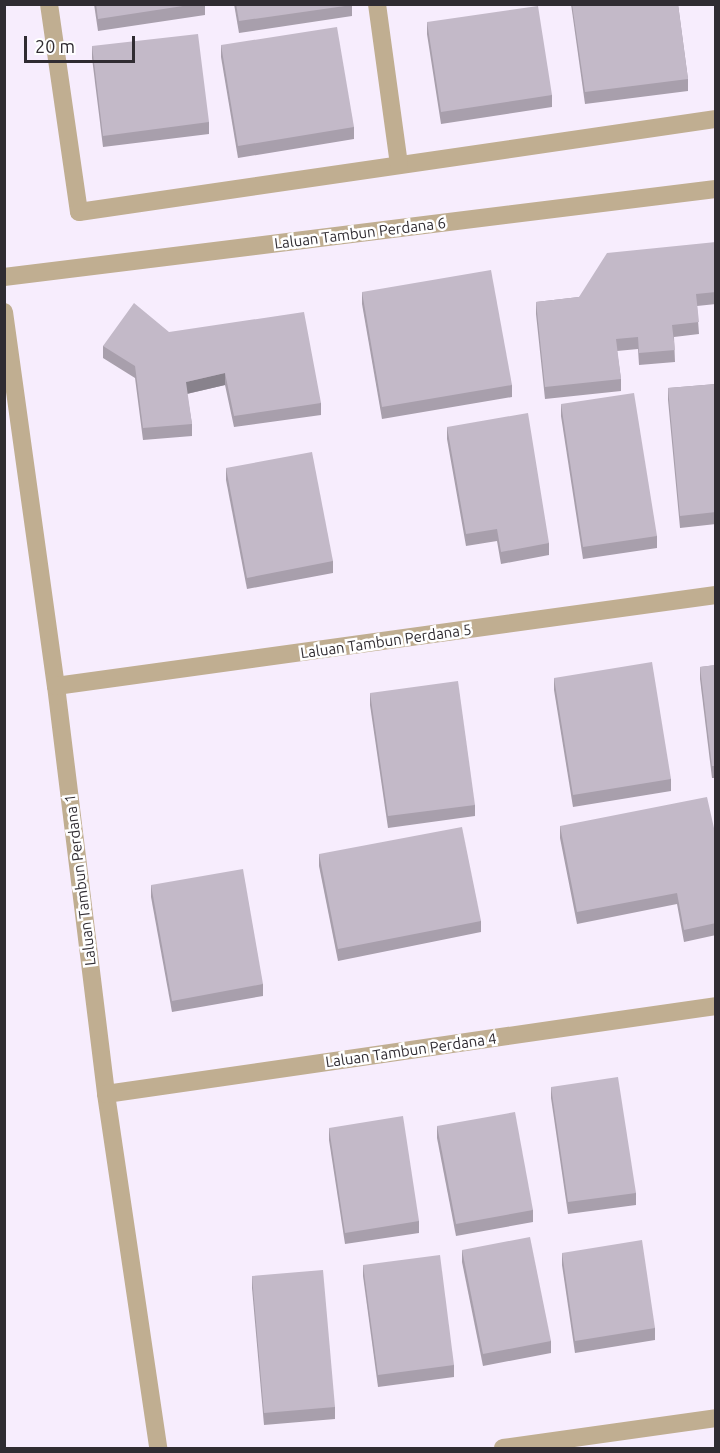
<!DOCTYPE html>
<html>
<head>
<meta charset="utf-8">
<style>
  body { margin:0 }
  #map { position:relative; width:720px; height:1453px; overflow:hidden; background:#f7edfd; font-family:Ubuntu,sans-serif }
  div>[style] { position:absolute }
  .minor>* { height:18px; margin:-9px; padding:0 9px; transform-origin:9px; border-radius:9px; background:#c0ae91 }
  .wall>* { inset:0; background:#a89fac }
  .shaded-wall>* { inset:0; background:#88828c }
  .building>* { inset:0; background:#c3b9c8 }
  span { translate:-50% -50%; white-space:nowrap; text-align:center; line-height:1.15; -webkit-text-stroke:5px #fff; paint-order:stroke }
  .street-label { font-size:15px; color:#302c32 }
  .frame { position:absolute; inset:0; border:6px solid #302c32; pointer-events:none }
  .scale { position:absolute; left:24px; top:36px; width:111px; height:27px; box-sizing:border-box; border:3px solid #302c32; border-top:0; padding-left:8px; font-size:18px; line-height:21px; white-space:nowrap; color:#302c32; -webkit-text-stroke:4px #fff; paint-order:stroke }
</style>
</head>
<body>
<div id="map">
  <div class="minor">
    <i style="left:49px;top:4px;width:210px;rotate:81.8deg"></i>
    <i style="left:79px;top:212px;width:644px;rotate:-8.31deg"></i>
    <i style="left:377px;top:4px;width:162px;rotate:82.2deg"></i>
    <i style="left:4px;top:277px;width:717px;rotate:-7.05deg"></i>
    <i style="left:4px;top:312px;width:378px;rotate:82.1deg"></i>
    <i style="left:56px;top:686px;width:411px;rotate:83deg"></i>
    <i style="left:106px;top:1094px;width:358px;rotate:81.6deg"></i>
    <i style="left:56px;top:686px;width:666px;rotate:-7.85deg"></i>
    <i style="left:106px;top:1094px;width:616px;rotate:-8.21deg"></i>
    <i style="left:503px;top:1448px;width:215px;rotate:-8deg"></i>
  </div>
  <div class="wall">
    <i style="clip-path:polygon(94px 4px,205px 4px,205px 15px,98px 31px)"></i>
    <i style="clip-path:polygon(234px 4px,352px 4px,352px 16px,239px 33px)"></i>
    <i style="clip-path:polygon(571px 4px,678px 4px,688px 79px,688px 91px,585px 104px)"></i>
    <i style="clip-path:polygon(427px 22px,552px 95px,552px 107px,441px 124px,427px 34px)"></i>
    <i style="clip-path:polygon(221px 45px,354px 127px,354px 139px,238px 158px,221px 57px)"></i>
    <i style="clip-path:polygon(92px 46px,209px 122px,209px 134px,103px 147px,92px 58px)"></i>
    <i style="clip-path:polygon(716px 242px,716px 304px,697px 306px,699px 334px,674px 337px,675px 362px,639px 365px,638px 349px,617px 351px,621px 379px,621px 391px,545px 399px,536px 314px,536px 302px,579px 297px)"></i>
    <i style="clip-path:polygon(362px 292px,512px 385px,512px 397px,382px 419px,362px 304px)"></i>
    <i style="clip-path:polygon(169px 332px,321px 403px,321px 415px,234px 427px,225px 385px,187px 394px,192px 424px,192px 436px,143px 440px,135px 378px,103px 358px,103px 346px)"></i>
    <i style="clip-path:polygon(716px 384px,716px 524px,680px 528px,668px 400px,668px 388px)"></i>
    <i style="clip-path:polygon(561px 404px,657px 536px,657px 548px,583px 559px,561px 416px)"></i>
    <i style="clip-path:polygon(447px 427px,549px 543px,549px 555px,501px 564px,497px 541px,466px 546px,447px 439px)"></i>
    <i style="clip-path:polygon(226px 468px,333px 561px,333px 573px,247px 589px,226px 480px)"></i>
    <i style="clip-path:polygon(716px 665px,716px 778px,712px 778px,700px 679px,700px 667px)"></i>
    <i style="clip-path:polygon(554px 678px,671px 779px,671px 791px,573px 807px,554px 690px)"></i>
    <i style="clip-path:polygon(370px 693px,475px 805px,475px 816px,388px 828px,370px 705px)"></i>
    <i style="clip-path:polygon(560px 826px,716px 837px,716px 935px,684px 942px,677px 904px,577px 924px,560px 838px)"></i>
    <i style="clip-path:polygon(319px 854px,481px 921px,481px 932px,338px 961px,319px 866px)"></i>
    <i style="clip-path:polygon(151px 885px,263px 984px,263px 996px,172px 1012px,151px 897px)"></i>
    <i style="clip-path:polygon(551px 1087px,636px 1193px,636px 1205px,568px 1214px,551px 1098px)"></i>
    <i style="clip-path:polygon(437px 1126px,533px 1210px,533px 1222px,456px 1236px,437px 1138px)"></i>
    <i style="clip-path:polygon(329px 1128px,419px 1221px,419px 1233px,345px 1244px,329px 1140px)"></i>
    <i style="clip-path:polygon(462px 1250px,551px 1341px,551px 1353px,483px 1366px,462px 1262px)"></i>
    <i style="clip-path:polygon(562px 1253px,655px 1328px,655px 1340px,575px 1353px,562px 1265px)"></i>
    <i style="clip-path:polygon(363px 1265px,454px 1365px,454px 1377px,378px 1387px,363px 1276px)"></i>
    <i style="clip-path:polygon(252px 1276px,335px 1407px,335px 1419px,264px 1425px,252px 1288px)"></i>
  </div>
  <div class="shaded-wall">
    <i style="clip-path:polygon(225px 373px,225px 385px,186px 394px,186px 382px)"></i>
  </div>
  <div class="building">
    <i style="clip-path:polygon(96px 4px,196px 4px,98px 19px)"></i>
    <i style="clip-path:polygon(236px 4px,352px 4px,352px 5px,239px 21px)"></i>
    <i style="clip-path:polygon(572px 4px,678px 4px,688px 79px,585px 92px)"></i>
    <i style="clip-path:polygon(538px 6px,552px 95px,441px 112px,427px 22px)"></i>
    <i style="clip-path:polygon(337px 27px,354px 127px,238px 146px,221px 45px)"></i>
    <i style="clip-path:polygon(198px 34px,209px 122px,103px 136px,92px 46px)"></i>
    <i style="clip-path:polygon(716px 242px,716px 292px,696px 294px,699px 322px,672px 325px,675px 350px,639px 353px,638px 337px,616px 339px,621px 379px,545px 387px,536px 302px,579px 297px,607px 253px)"></i>
    <i style="clip-path:polygon(491px 270px,512px 385px,382px 407px,362px 292px)"></i>
    <i style="clip-path:polygon(134px 303px,169px 332px,304px 312px,321px 403px,234px 416px,225px 373px,186px 382px,192px 424px,143px 428px,135px 366px,103px 346px)"></i>
    <i style="clip-path:polygon(716px 384px,716px 512px,680px 516px,668px 388px)"></i>
    <i style="clip-path:polygon(634px 393px,657px 536px,583px 547px,561px 404px)"></i>
    <i style="clip-path:polygon(528px 413px,549px 543px,501px 552px,497px 529px,466px 534px,447px 427px)"></i>
    <i style="clip-path:polygon(312px 452px,333px 561px,247px 578px,226px 468px)"></i>
    <i style="clip-path:polygon(652px 662px,671px 779px,573px 795px,554px 678px)"></i>
    <i style="clip-path:polygon(716px 665px,716px 766px,712px 766px,700px 667px)"></i>
    <i style="clip-path:polygon(458px 681px,475px 805px,388px 816px,370px 693px)"></i>
    <i style="clip-path:polygon(707px 797px,716px 837px,716px 923px,684px 930px,677px 893px,577px 912px,560px 826px)"></i>
    <i style="clip-path:polygon(462px 827px,481px 921px,338px 949px,319px 854px)"></i>
    <i style="clip-path:polygon(243px 869px,263px 984px,172px 1001px,151px 885px)"></i>
    <i style="clip-path:polygon(618px 1077px,636px 1193px,568px 1202px,551px 1087px)"></i>
    <i style="clip-path:polygon(515px 1112px,533px 1210px,456px 1224px,437px 1126px)"></i>
    <i style="clip-path:polygon(403px 1116px,419px 1221px,345px 1233px,329px 1128px)"></i>
    <i style="clip-path:polygon(530px 1237px,551px 1341px,483px 1354px,462px 1250px)"></i>
    <i style="clip-path:polygon(642px 1240px,655px 1328px,575px 1341px,562px 1253px)"></i>
    <i style="clip-path:polygon(440px 1255px,454px 1365px,378px 1375px,363px 1265px)"></i>
    <i style="clip-path:polygon(323px 1270px,335px 1407px,264px 1413px,252px 1276px)"></i>
  </div>
  <div class="street-label">
    <span style="left:360px;top:233px;rotate:-7deg">Laluan Tambun Perdana 6</span>
    <span style="left:386px;top:641px;rotate:-8deg">Laluan Tambun Perdana 5</span>
    <span style="left:80px;top:880px;rotate:-97deg">Laluan Tambun Perdana 1</span>
    <span style="left:411px;top:1050px;rotate:-8deg">Laluan Tambun Perdana 4</span>
  </div>
  <div class="frame"></div>
  <div class="scale">20 m</div>
</div>
</body>
</html>
